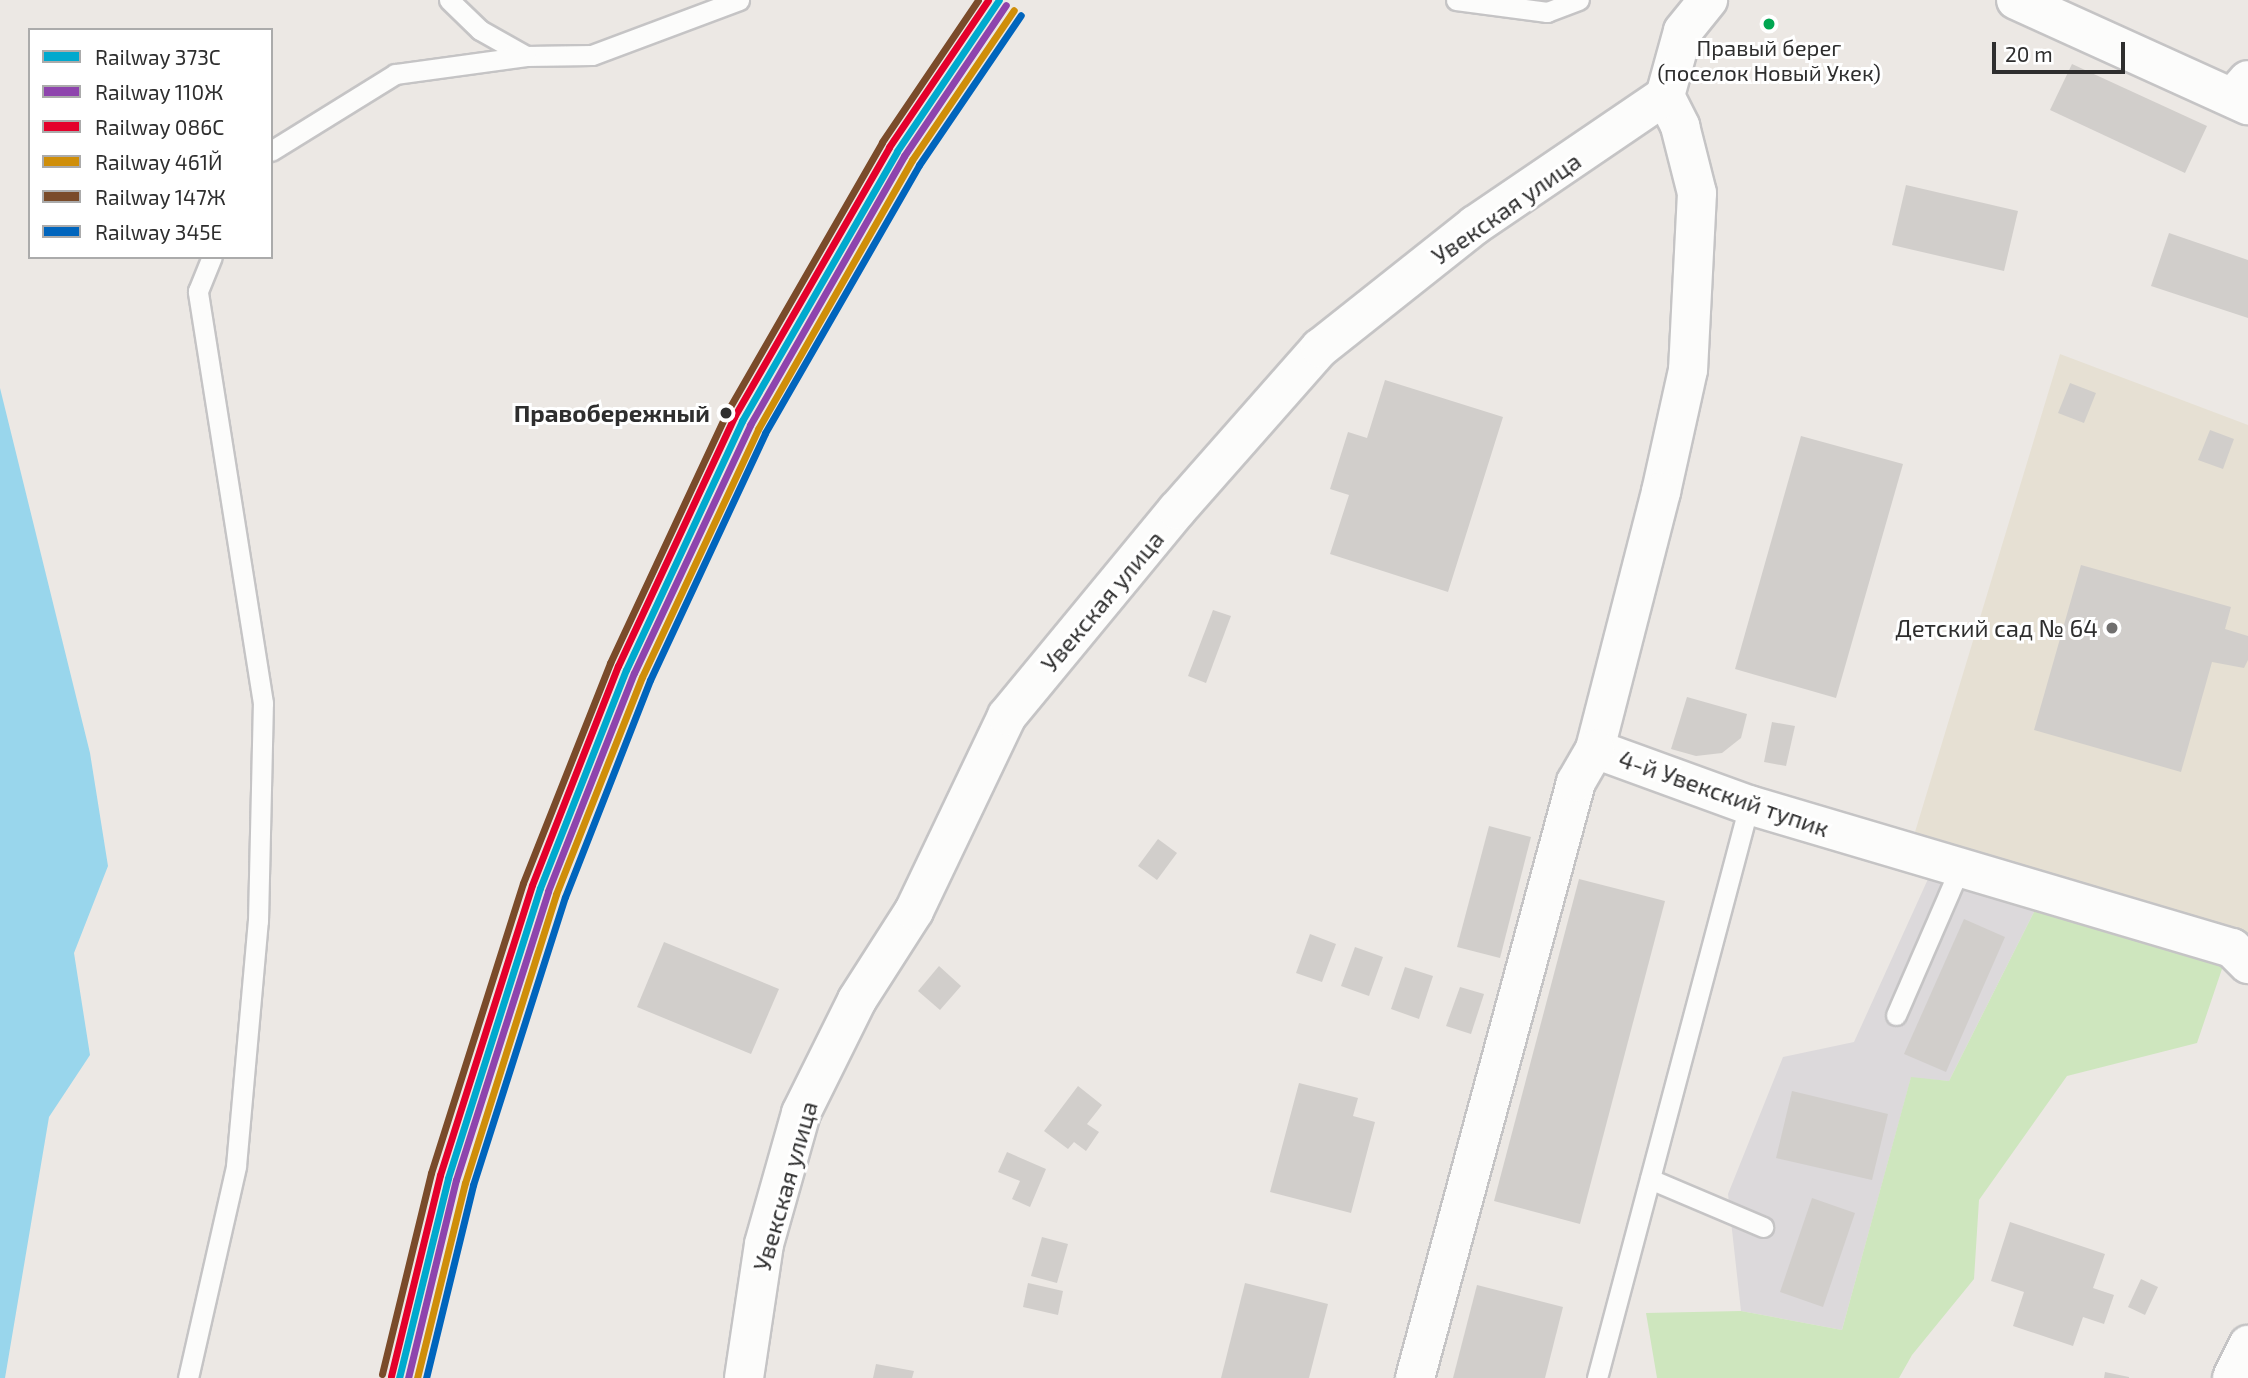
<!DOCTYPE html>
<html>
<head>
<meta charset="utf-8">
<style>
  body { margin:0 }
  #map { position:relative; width:2248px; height:1378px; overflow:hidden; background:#ece8e4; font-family:"Exo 2",sans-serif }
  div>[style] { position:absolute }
  .industrial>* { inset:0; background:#dcd9db }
  .education>* { inset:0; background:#e6e0d3 }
  .green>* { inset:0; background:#cee6be }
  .water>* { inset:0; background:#99d6ec }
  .building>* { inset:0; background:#d1cecb }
  .roads { filter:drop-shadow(2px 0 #c5c4c5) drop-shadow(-2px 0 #c5c4c5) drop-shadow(0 2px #c5c4c5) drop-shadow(0 -2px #c5c4c5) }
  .lane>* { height:19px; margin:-9.5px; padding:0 9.5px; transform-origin:9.5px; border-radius:9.5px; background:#fcfcfb }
  .street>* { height:38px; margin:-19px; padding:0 19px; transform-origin:19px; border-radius:19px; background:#fcfcfb }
  .secondary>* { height:38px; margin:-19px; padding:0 19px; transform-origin:19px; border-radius:19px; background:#fcfcfb }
  .rail-1>* { height:7px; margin:-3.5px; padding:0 3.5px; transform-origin:3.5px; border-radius:3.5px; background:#00a9ce }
  .rail-2>* { height:7px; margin:-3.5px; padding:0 3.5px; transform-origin:3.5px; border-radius:3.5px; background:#8e44ad }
  .rail-3>* { height:7px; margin:-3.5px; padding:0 3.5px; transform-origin:3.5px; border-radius:3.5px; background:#e4002b }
  .rail-4>* { height:7px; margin:-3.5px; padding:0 3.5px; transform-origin:3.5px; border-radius:3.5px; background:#cf8e09 }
  .rail-5>* { height:7px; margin:-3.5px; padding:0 3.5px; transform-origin:3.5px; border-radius:3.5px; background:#7a4b2a }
  .rail-6>* { height:7px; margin:-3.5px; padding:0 3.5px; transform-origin:3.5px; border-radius:3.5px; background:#0065bd }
  .dots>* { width:19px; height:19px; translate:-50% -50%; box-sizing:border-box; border:4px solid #fff; border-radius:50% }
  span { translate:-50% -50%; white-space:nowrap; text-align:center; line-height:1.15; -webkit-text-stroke:6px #fff; paint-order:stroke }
  .bus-label { font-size:22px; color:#2e2e2e }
  .street-label { font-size:24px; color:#2e2e2e }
  .stop-label { font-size:24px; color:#2e2e2e; font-weight:700 }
  .right { translate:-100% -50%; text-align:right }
  .poi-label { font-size:24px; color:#2e2e2e }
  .legend { position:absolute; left:28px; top:28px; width:245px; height:231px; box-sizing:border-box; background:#fff; border:2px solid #ababab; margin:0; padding:9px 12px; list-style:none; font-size:21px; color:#2e2e2e }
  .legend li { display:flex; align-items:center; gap:14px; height:35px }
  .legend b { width:35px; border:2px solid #ababab }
  .scale { position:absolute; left:1992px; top:42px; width:133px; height:32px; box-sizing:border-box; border:4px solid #2e2e2e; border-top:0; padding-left:9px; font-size:21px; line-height:24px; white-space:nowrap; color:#2e2e2e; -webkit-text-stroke:5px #fff; paint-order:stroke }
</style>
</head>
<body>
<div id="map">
  <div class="industrial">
    <i style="clip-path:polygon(1928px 879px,2035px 910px,1949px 1081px,1911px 1078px,1842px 1330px,1741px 1311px,1728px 1194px,1783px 1057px,1854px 1042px)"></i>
  </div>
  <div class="education">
    <i style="clip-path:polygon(2060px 354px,2248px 425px,2248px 938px,2239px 930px,1915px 832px)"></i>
  </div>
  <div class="green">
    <i style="clip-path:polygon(2035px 910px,2224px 963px,2197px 1043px,2067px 1076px,1979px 1200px,1974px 1279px,1912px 1355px,1899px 1378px,1657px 1378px,1646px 1313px,1741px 1311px,1842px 1330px,1911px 1077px,1949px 1081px)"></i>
  </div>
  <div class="water">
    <i style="clip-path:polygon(0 388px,90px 753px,108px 866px,74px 953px,90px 1055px,49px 1117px,5px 1378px,0 1378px)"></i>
  </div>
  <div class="building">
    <i style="clip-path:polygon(2072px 64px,2207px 126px,2185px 173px,2050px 110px)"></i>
    <i style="clip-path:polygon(1906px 185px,2018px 211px,2004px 271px,1892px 245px)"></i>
    <i style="clip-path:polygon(2169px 233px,2248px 260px,2248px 318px,2151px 286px)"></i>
    <i style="clip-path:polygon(1385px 380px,1503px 417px,1448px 592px,1330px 554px,1349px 495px,1330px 489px,1348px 432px,1367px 438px)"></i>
    <i style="clip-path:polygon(2070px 383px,2096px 393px,2084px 423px,2058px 413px)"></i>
    <i style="clip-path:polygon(2210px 430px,2234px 439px,2223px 469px,2198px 460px)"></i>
    <i style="clip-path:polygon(1801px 436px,1903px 464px,1836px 698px,1735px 669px)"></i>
    <i style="clip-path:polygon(2081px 565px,2231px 607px,2225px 629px,2248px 636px,2248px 660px,2244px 668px,2212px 662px,2181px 772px,2034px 730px)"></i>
    <i style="clip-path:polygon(1213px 610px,1231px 616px,1206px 683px,1188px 676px)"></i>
    <i style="clip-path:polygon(1687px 697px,1747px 714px,1741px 738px,1722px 753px,1696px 756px,1671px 749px)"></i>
    <i style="clip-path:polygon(1772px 722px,1795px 726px,1786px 766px,1764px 762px)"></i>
    <i style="clip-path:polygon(1489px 826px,1531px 837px,1500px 958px,1457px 947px)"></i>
    <i style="clip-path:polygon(1158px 839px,1177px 853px,1157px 880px,1138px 866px)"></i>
    <i style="clip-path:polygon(1579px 879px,1665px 901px,1580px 1224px,1494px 1201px)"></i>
    <i style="clip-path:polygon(1964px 919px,2005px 937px,1946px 1072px,1904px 1054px)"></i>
    <i style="clip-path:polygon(1310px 934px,1336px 944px,1322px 982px,1296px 973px)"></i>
    <i style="clip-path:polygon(664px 942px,779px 989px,751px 1054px,637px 1007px)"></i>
    <i style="clip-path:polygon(1355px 947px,1383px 957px,1369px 996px,1341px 986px)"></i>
    <i style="clip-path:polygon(939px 966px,961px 986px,940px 1010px,918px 991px)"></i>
    <i style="clip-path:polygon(1405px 967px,1433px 976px,1419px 1019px,1391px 1009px)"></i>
    <i style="clip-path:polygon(1460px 987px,1484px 994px,1471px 1034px,1446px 1026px)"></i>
    <i style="clip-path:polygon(1299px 1083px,1358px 1098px,1353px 1116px,1375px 1122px,1351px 1213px,1270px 1192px)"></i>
    <i style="clip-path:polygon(1078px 1086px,1102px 1105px,1087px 1124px,1099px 1132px,1086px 1151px,1074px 1142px,1068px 1149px,1044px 1131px)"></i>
    <i style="clip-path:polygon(1792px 1091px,1888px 1114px,1872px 1180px,1776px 1158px)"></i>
    <i style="clip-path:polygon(1007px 1152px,1046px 1169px,1030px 1207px,1012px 1199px,1020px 1181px,998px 1172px)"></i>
    <i style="clip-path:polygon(1812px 1198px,1855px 1213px,1823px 1307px,1780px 1292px)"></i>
    <i style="clip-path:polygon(2010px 1222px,2105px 1254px,2093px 1288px,2114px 1295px,2104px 1324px,2083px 1317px,2073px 1346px,2013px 1326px,2024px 1292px,1991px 1281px)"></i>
    <i style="clip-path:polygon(1042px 1237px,1068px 1244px,1057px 1283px,1031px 1276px)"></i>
    <i style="clip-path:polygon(2141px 1279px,2158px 1287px,2145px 1315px,2128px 1307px)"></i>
    <i style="clip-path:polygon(1028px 1283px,1063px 1291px,1058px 1315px,1023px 1307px)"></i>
    <i style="clip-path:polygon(1245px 1283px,1328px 1304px,1309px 1378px,1221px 1378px)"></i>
    <i style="clip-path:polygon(1477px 1285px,1563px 1307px,1545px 1378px,1453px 1378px)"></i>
    <i style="clip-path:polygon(876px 1364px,914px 1371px,912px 1378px,873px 1378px)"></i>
    <i style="clip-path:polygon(2105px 1372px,2129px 1377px,2129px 1378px,2104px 1378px)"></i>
  </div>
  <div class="roads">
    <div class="lane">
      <i style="left:449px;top:0;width:43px;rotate:44.1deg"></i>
      <i style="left:480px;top:30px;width:53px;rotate:29.5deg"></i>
      <i style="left:526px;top:56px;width:66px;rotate:-0.9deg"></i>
      <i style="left:592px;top:55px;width:157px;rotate:-20.5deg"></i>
      <i style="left:1456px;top:0;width:92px;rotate:7.5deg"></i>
      <i style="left:1547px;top:12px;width:34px;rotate:-21deg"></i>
      <i style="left:271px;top:151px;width:146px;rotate:-31.8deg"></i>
      <i style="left:395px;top:74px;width:132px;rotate:-7.8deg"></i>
      <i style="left:1896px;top:1015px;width:160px;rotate:-66.5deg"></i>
      <i style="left:1650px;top:1179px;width:123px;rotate:23deg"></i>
      <i style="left:188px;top:1378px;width:217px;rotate:-77.2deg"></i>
      <i style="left:236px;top:1166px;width:246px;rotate:-84.9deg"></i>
      <i style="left:258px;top:921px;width:218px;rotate:-88.7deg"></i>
      <i style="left:263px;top:703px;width:417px;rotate:-99deg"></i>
      <i style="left:198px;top:291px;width:37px;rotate:-68deg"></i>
      <i style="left:1597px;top:1378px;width:593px;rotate:-75.14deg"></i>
    </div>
    <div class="street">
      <i style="left:1665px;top:96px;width:34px;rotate:63deg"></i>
      <i style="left:1680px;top:126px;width:69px;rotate:75.8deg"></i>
      <i style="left:1697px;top:193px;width:177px;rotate:92.9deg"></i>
      <i style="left:1688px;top:370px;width:125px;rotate:102.5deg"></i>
      <i style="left:1661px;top:492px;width:265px;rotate:104.4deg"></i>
      <i style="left:1595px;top:749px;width:164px;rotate:20deg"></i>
      <i style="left:1749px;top:805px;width:504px;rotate:16.49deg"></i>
      <i style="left:2232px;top:948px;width:23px;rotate:45deg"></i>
      <i style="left:2234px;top:96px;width:21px;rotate:-49deg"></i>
      <i style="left:1415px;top:1378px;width:617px;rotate:-74.88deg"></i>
      <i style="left:1576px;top:782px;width:38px;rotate:-60deg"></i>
      <i style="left:2232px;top:1378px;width:37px;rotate:-64deg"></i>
    </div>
    <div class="secondary">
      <i style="left:2016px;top:0;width:255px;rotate:24.4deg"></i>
      <i style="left:744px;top:1378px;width:135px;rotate:-81.5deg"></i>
      <i style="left:764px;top:1244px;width:136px;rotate:-74.2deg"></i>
      <i style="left:801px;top:1113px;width:126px;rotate:-63.6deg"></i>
      <i style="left:857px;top:1000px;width:106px;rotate:-57.4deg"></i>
      <i style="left:914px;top:911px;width:216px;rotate:-64.5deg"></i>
      <i style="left:1007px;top:716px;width:267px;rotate:-50.5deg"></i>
      <i style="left:1177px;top:510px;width:216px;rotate:-48.6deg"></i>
      <i style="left:1320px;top:348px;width:198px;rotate:-38.4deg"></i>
      <i style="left:1475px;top:225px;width:230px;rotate:-34.2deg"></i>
      <i style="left:1665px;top:96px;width:67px;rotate:-74.5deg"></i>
      <i style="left:1683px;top:31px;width:40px;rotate:-51deg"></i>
    </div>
  </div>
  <div class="rail-1">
    <i style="left:399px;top:1378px;width:206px;rotate:-76.2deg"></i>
    <i style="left:448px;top:1178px;width:304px;rotate:-72.4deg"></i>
    <i style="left:540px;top:888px;width:234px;rotate:-68.5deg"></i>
    <i style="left:626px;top:670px;width:275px;rotate:-65deg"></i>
    <i style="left:742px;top:421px;width:311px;rotate:-60.1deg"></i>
    <i style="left:897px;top:151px;width:182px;rotate:-56deg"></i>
  </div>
  <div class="rail-2">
    <i style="left:408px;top:1378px;width:204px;rotate:-76.4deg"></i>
    <i style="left:456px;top:1180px;width:303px;rotate:-72.3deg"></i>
    <i style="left:548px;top:891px;width:234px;rotate:-68.5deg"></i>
    <i style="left:634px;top:673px;width:274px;rotate:-64.9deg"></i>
    <i style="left:750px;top:425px;width:310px;rotate:-60.2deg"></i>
    <i style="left:904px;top:156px;width:182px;rotate:-56deg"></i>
  </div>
  <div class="rail-3">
    <i style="left:391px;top:1376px;width:207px;rotate:-76.3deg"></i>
    <i style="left:440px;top:1175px;width:304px;rotate:-72.4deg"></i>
    <i style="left:532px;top:885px;width:235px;rotate:-68.6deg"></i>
    <i style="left:618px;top:666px;width:275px;rotate:-65deg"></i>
    <i style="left:734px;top:417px;width:311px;rotate:-60.1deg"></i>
    <i style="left:889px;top:147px;width:177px;rotate:-56deg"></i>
  </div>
  <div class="rail-4">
    <i style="left:417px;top:1378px;width:201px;rotate:-76.2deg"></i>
    <i style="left:465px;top:1183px;width:303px;rotate:-72.5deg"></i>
    <i style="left:556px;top:894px;width:233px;rotate:-68.4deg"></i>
    <i style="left:642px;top:677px;width:274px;rotate:-64.9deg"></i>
    <i style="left:758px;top:429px;width:310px;rotate:-60.2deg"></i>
    <i style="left:912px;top:160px;width:181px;rotate:-55.8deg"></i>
  </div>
  <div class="rail-5">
    <i style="left:382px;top:1374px;width:207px;rotate:-76.3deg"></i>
    <i style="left:431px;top:1173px;width:304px;rotate:-72.4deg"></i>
    <i style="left:523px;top:883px;width:237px;rotate:-68.4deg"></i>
    <i style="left:610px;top:663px;width:277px;rotate:-65deg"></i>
    <i style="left:727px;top:412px;width:311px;rotate:-60.1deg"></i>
    <i style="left:882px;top:142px;width:171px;rotate:-55.9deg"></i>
  </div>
  <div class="rail-6">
    <i style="left:426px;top:1378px;width:199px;rotate:-76.3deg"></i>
    <i style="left:473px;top:1185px;width:302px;rotate:-72.3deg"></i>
    <i style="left:565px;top:897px;width:233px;rotate:-68.6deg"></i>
    <i style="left:650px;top:680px;width:272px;rotate:-65deg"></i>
    <i style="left:765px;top:433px;width:309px;rotate:-60.1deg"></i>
    <i style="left:919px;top:165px;width:181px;rotate:-55.8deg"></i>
  </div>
  <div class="dots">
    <i style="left:1769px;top:24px;background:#00a651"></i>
    <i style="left:726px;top:413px;background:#2e2e2e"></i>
    <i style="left:2112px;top:628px;background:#706f6e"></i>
  </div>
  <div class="bus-label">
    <span style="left:1769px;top:60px">Правый берег<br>(поселок Новый Укек)</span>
  </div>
  <div class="street-label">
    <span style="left:1506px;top:208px;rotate:-35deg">Увекская улица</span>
    <span style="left:1102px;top:601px;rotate:-50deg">Увекская улица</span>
    <span style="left:1724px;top:793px;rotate:19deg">4-й Увекский тупик</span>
    <span style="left:785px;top:1186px;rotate:-74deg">Увекская улица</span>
  </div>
  <div class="stop-label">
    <span class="right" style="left:710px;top:413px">Правобережный</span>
  </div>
  <div class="poi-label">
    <span class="right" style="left:2098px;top:628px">Детский сад № 64</span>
  </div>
  <ul class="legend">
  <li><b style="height:9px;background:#00a9ce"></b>Railway 373C</li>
  <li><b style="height:9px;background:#8e44ad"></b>Railway 110Ж</li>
  <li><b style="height:9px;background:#e4002b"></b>Railway 086С</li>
  <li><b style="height:9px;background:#cf8e09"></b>Railway 461Й</li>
  <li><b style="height:9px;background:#7a4b2a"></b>Railway 147Ж</li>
  <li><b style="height:9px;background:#0065bd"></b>Railway 345Е</li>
  </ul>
  <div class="scale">20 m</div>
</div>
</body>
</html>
